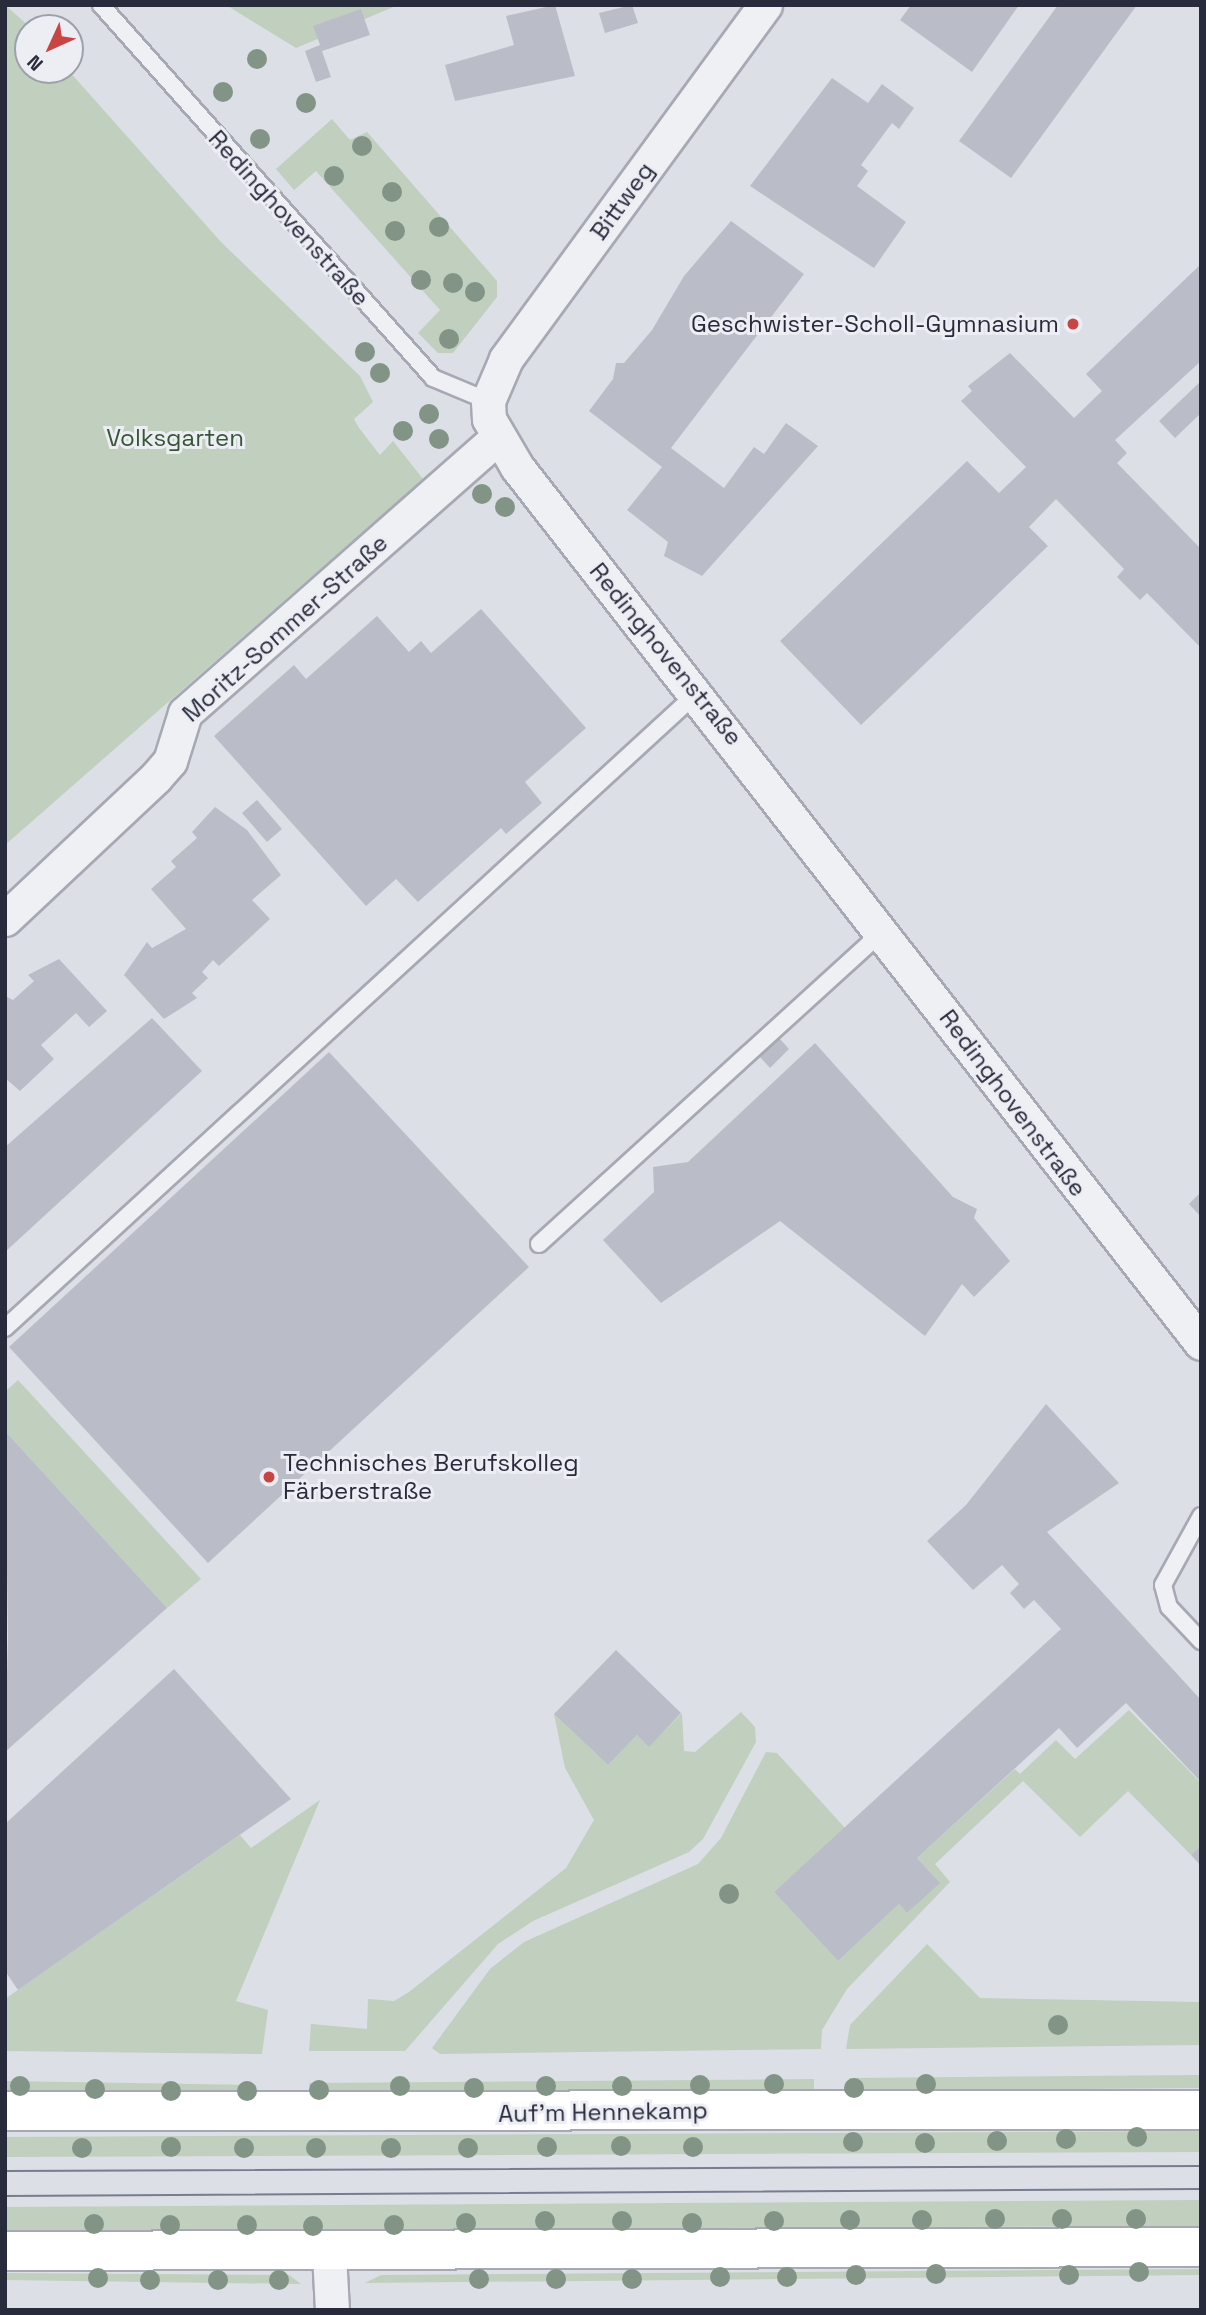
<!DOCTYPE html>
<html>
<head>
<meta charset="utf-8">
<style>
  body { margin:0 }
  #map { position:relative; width:1206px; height:2315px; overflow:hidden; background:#dcdfe6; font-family:"Space Grotesk",sans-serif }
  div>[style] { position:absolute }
  .green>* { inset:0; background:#c0cfbe }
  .building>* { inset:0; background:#babdc8 }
  .roads { filter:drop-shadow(2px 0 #a6a9b3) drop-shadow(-2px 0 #a6a9b3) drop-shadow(0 2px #a6a9b3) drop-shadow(0 -2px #a6a9b3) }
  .service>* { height:16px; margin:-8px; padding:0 8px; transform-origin:8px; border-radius:8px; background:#eff0f4 }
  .minor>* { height:33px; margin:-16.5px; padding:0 16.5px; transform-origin:16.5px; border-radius:16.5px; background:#eff0f4 }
  .primary>* { height:38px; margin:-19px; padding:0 19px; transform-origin:19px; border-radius:19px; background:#fff }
  .tram>* { height:2px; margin:-1px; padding:0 1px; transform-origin:1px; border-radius:1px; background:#777c8f }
  .trees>* { width:20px; height:20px; margin:-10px; border-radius:50%; background:#819485 }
  .dots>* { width:19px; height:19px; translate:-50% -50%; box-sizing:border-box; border:4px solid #eceef4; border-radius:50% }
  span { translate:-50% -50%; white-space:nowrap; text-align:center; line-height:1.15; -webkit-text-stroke:6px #eceef4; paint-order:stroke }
  .street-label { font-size:24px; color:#272b3c }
  .poi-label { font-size:24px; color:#272b3c }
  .right { translate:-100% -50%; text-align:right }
  .left { translate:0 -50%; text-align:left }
  .park-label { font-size:24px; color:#365735 }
  .frame { position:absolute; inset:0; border:7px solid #272b3c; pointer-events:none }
  .north { position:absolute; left:14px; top:14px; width:70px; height:70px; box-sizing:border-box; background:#eceef4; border:2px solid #9da0aa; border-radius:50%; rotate:225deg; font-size:19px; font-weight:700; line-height:28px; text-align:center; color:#272b3c }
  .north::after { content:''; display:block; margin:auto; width:24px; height:32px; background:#c84544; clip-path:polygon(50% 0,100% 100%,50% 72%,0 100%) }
</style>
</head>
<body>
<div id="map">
  <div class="green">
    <i style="clip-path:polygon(5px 5px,31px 28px,28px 70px,68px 70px,221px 242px,360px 376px,373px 402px,354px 419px,359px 428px,380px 455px,393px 441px,423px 479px,5px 845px)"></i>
    <i style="clip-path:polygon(226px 5px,398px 5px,296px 48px)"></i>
    <i style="clip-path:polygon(332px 119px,350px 140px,367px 132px,497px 281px,497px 297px,453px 353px,438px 353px,418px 333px,440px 310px,316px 171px,294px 190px,276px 169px)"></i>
    <i style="clip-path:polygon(18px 1380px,201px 1579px,167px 1608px,5px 1431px,5px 1392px)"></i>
    <i style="clip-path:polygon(1129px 1710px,1201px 1783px,1201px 1846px,1191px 1855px,1128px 1791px,1080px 1837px,1023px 1781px,935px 1864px,950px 1882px,847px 1989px,822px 2030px,821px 2049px,440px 2054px,432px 2048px,490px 1969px,524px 1942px,698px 1864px,721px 1838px,766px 1752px,777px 1753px,845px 1828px,774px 1892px,838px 1961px,899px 1904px,907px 1913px,939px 1882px,917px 1858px,1015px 1769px,1020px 1774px,1056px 1740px,1075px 1759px)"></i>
    <i style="clip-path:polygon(741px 1712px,755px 1727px,756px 1742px,703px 1839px,689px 1852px,533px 1921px,498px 1944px,405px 2051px,309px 2051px,311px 2024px,367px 2029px,368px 1999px,394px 2001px,409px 1992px,566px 1868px,594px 1820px,565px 1768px,554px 1714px,608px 1765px,637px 1735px,649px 1746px,682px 1713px,684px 1751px,695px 1752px)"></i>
    <i style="clip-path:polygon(320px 1800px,236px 2001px,268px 2010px,262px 2054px,5px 2051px,5px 1999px,240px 1835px,251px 1848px)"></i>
    <i style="clip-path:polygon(927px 1944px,980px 1998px,1201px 2002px,1201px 2045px,846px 2049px,850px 2025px)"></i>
    <i style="clip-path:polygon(1201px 2075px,1201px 2088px,849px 2091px,849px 2078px)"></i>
    <i style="clip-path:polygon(814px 2079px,814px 2090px,488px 2094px,311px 2095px,309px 2083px)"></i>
    <i style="clip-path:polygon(5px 2081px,256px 2085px,256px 2095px,5px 2090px)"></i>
    <i style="clip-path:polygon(1201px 2131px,1201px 2152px,5px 2157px,5px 2137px)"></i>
    <i style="clip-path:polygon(1201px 2200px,1201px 2226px,5px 2231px,5px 2207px)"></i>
    <i style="clip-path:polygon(1201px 2269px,1201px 2275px,365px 2283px,381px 2275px)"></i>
    <i style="clip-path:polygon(5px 2273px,289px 2275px,301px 2284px,5px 2280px)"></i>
  </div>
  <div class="building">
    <i style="clip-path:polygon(555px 5px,575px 76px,455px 101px,445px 65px,514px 45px,506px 16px)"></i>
    <i style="clip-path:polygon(632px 5px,638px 23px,605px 33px,599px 13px)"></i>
    <i style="clip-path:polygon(911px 5px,1019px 5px,972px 72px,900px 20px)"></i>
    <i style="clip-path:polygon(1058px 5px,1137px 5px,1011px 178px,959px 141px)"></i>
    <i style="clip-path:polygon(361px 9px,370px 35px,322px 51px,331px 77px,316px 82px,305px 51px,320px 45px,313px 26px)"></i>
    <i style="clip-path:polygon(832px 78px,868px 103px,882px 84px,914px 108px,899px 129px,892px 123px,861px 165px,868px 171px,857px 186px,906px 222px,874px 268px,750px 186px)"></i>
    <i style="clip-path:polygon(731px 221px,804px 274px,671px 448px,724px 488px,754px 447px,764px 454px,786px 423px,818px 446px,702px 576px,664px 556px,668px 542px,627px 510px,662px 467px,589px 411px,613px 379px,616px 363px,624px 363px,652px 330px,684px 276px)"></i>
    <i style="clip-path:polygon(1201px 264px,1201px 361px,1115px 440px,1127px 453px,1117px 463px,1201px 549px,1201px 648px,1147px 593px,1140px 600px,1117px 577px,1124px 569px,1056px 499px,1029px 527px,1048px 546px,861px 725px,780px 641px,967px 461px,999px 493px,1026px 467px,961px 401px,972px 391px,968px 386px,1010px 353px,1074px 418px,1102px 391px,1086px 374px)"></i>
    <i style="clip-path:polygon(1201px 381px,1201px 413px,1175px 438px,1159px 421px)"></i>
    <i style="clip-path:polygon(481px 609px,586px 728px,525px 782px,542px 803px,506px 834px,501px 828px,418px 902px,396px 879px,366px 906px,214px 736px,294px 665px,306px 679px,377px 616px,409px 652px,421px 641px,431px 653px)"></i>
    <i style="clip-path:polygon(257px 800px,282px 829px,267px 842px,242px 813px)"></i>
    <i style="clip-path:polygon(215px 807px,247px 830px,281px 875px,252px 900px,270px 919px,219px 966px,213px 960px,202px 972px,208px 978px,192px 993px,197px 998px,164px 1019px,124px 975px,147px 942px,152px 948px,186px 929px,151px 889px,176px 867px,171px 861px,197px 838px,192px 832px)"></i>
    <i style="clip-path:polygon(59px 959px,107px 1011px,89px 1027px,76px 1013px,41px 1045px,54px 1059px,20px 1091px,5px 1078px,5px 996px,13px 1000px,34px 981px,28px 975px)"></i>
    <i style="clip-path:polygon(152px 1018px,202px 1071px,5px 1252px,5px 1147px)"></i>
    <i style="clip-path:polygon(779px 1038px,789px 1049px,770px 1068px,759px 1056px)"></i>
    <i style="clip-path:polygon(815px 1043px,953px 1197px,977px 1209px,974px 1218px,1010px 1261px,974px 1297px,962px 1284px,925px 1336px,780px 1221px,661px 1303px,603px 1240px,654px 1192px,653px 1167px,688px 1162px)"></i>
    <i style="clip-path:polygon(329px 1052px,529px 1267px,208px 1563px,9px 1347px)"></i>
    <i style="clip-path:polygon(1201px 1192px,1201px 1217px,1189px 1204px)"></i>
    <i style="clip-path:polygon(1046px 1404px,1119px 1483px,1047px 1532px,1201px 1700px,1201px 1782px,1126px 1703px,1077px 1748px,1059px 1728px,917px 1858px,940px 1883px,907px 1913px,899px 1904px,838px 1961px,774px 1892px,1061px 1629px,1034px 1600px,1024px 1609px,1010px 1593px,1019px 1584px,1002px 1565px,973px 1590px,927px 1541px,966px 1505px)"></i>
    <i style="clip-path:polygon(5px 1431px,167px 1608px,5px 1752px,8px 1638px)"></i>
    <i style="clip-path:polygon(616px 1650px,681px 1713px,649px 1747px,637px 1735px,608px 1765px,554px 1714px)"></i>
    <i style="clip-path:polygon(174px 1669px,291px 1799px,18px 1990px,5px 1971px,5px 1824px)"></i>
    <i style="clip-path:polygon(1201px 1846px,1201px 1866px,1191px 1855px)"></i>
  </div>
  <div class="roads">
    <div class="service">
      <i style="left:101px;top:5px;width:499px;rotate:48.3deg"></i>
      <i style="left:433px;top:378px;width:60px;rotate:22.7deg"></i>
      <i style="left:539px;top:1244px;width:464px;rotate:-42.3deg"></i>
      <i style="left:5px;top:1328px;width:939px;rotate:-42.54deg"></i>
      <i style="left:1201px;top:1516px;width:79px;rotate:118.8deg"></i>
      <i style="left:1163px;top:1585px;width:23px;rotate:75deg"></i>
      <i style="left:1169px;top:1607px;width:47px;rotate:46.7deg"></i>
    </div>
    <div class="minor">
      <i style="left:765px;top:5px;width:439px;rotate:126.2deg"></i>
      <i style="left:506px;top:359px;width:46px;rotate:113.2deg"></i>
      <i style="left:488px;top:401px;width:18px;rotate:87deg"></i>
      <i style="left:489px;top:419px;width:56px;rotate:59.7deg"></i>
      <i style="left:517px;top:467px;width:1111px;rotate:52.02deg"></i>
      <i style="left:5px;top:919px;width:207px;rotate:-43.2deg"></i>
      <i style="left:156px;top:777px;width:21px;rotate:-49deg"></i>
      <i style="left:170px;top:761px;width:50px;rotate:-72.6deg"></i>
      <i style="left:185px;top:713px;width:414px;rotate:-41.4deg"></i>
      <i style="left:329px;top:2253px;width:57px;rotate:87deg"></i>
    </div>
    <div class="primary">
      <i style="left:5px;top:2111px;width:1196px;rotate:-0.05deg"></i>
      <i style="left:5px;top:2251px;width:1196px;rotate:-0.19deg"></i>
    </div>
  </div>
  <div class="tram">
    <i style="left:5px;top:2171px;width:1196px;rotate:-0.24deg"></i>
    <i style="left:5px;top:2196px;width:1196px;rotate:-0.34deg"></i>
  </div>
  <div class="trees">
    <i style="left:257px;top:59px"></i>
    <i style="left:223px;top:92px"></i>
    <i style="left:306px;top:103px"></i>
    <i style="left:260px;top:139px"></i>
    <i style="left:362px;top:146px"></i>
    <i style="left:334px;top:176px"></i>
    <i style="left:392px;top:192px"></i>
    <i style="left:439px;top:227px"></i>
    <i style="left:395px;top:231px"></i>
    <i style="left:421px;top:280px"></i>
    <i style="left:453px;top:283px"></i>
    <i style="left:475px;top:292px"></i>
    <i style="left:449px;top:339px"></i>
    <i style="left:365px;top:352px"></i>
    <i style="left:380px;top:373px"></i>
    <i style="left:429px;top:414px"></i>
    <i style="left:403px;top:431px"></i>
    <i style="left:439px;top:439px"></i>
    <i style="left:482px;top:494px"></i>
    <i style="left:505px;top:507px"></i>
    <i style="left:729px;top:1894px"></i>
    <i style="left:1058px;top:2025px"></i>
    <i style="left:774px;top:2084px"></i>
    <i style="left:926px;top:2084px"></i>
    <i style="left:700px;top:2085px"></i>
    <i style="left:20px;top:2086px"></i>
    <i style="left:400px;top:2086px"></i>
    <i style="left:546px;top:2086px"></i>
    <i style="left:622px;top:2086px"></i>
    <i style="left:474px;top:2088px"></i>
    <i style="left:854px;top:2088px"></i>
    <i style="left:95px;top:2089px"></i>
    <i style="left:319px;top:2090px"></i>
    <i style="left:171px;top:2091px"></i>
    <i style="left:247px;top:2091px"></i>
    <i style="left:1137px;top:2137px"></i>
    <i style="left:1066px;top:2139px"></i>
    <i style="left:997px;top:2141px"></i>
    <i style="left:853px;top:2142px"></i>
    <i style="left:925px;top:2143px"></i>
    <i style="left:621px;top:2146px"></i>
    <i style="left:171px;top:2147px"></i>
    <i style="left:547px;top:2147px"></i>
    <i style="left:693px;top:2147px"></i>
    <i style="left:82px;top:2148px"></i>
    <i style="left:244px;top:2148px"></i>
    <i style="left:316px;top:2148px"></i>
    <i style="left:391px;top:2148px"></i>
    <i style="left:468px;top:2148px"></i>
    <i style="left:995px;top:2219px"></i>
    <i style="left:1062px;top:2219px"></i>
    <i style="left:1136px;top:2219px"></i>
    <i style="left:850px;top:2220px"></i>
    <i style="left:922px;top:2220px"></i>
    <i style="left:545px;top:2221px"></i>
    <i style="left:622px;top:2221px"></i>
    <i style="left:774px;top:2221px"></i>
    <i style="left:466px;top:2223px"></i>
    <i style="left:692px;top:2223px"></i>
    <i style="left:94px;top:2224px"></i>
    <i style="left:170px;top:2225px"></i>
    <i style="left:247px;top:2225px"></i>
    <i style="left:394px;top:2225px"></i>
    <i style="left:313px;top:2226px"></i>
    <i style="left:1139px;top:2272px"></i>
    <i style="left:936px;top:2274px"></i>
    <i style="left:856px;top:2275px"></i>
    <i style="left:1069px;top:2275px"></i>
    <i style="left:720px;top:2277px"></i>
    <i style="left:787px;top:2277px"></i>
    <i style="left:98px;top:2278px"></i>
    <i style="left:479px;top:2279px"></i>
    <i style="left:556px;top:2279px"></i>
    <i style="left:632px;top:2279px"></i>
    <i style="left:150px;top:2280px"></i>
    <i style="left:218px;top:2280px"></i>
    <i style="left:279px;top:2280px"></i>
  </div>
  <div class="dots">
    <i style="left:1073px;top:324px;background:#c84544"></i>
    <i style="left:269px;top:1477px;background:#c84544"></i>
  </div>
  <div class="street-label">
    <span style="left:622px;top:201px;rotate:-54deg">Bittweg</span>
    <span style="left:289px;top:218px;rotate:48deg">Redinghovenstraße</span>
    <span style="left:285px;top:628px;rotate:-42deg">Moritz-Sommer-Straße</span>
    <span style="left:666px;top:654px;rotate:51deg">Redinghovenstraße</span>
    <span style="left:1013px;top:1103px;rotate:53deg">Redinghovenstraße</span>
    <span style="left:603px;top:2112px;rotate:-1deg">Auf'm Hennekamp</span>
  </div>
  <div class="poi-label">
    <span class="right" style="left:1059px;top:324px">Geschwister-Scholl-Gymnasium</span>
    <span class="left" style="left:283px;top:1477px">Technisches Berufskolleg<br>Färberstraße</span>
  </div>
  <div class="park-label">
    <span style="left:175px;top:438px">Volksgarten</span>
  </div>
  <div class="frame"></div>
  <div class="north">N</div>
</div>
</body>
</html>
